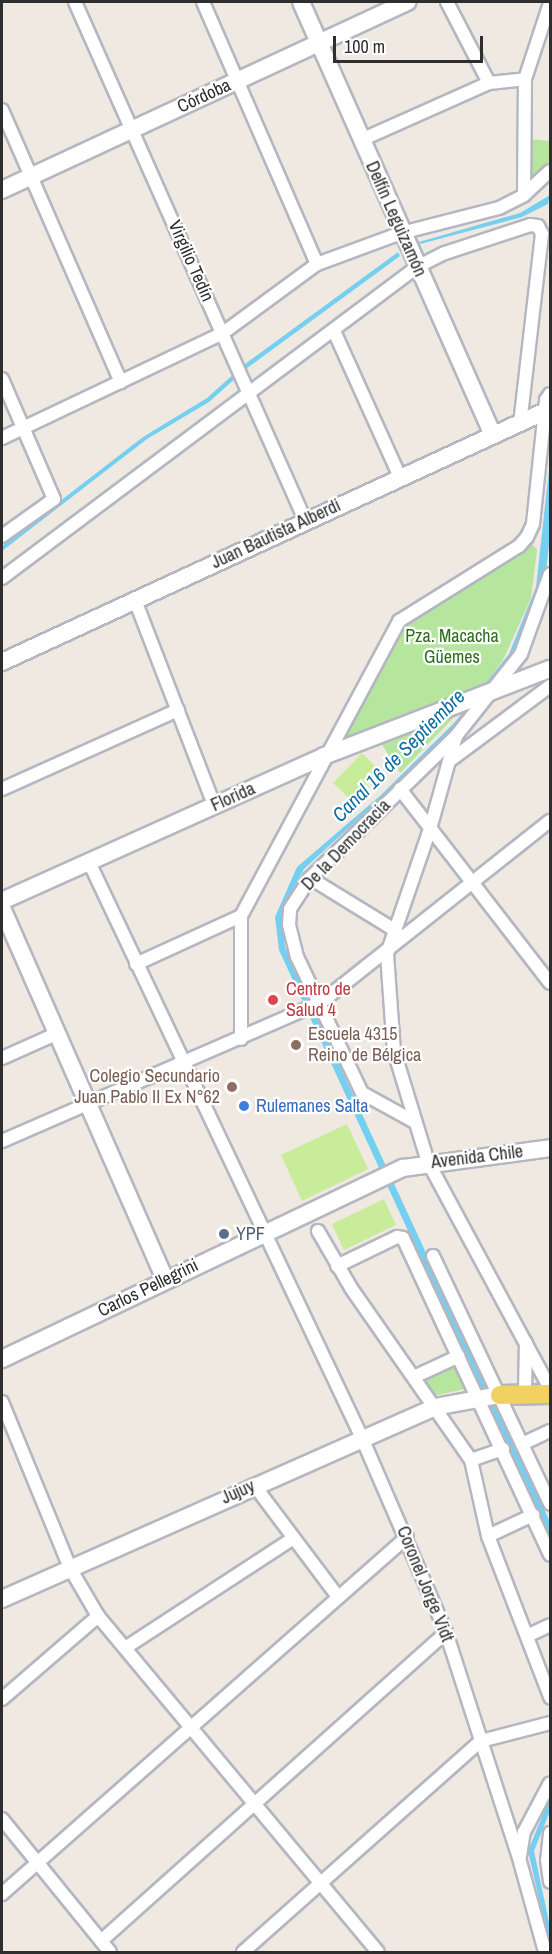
<!DOCTYPE html>
<html>
<head>
<meta charset="utf-8">
<style>
  body { margin:0 }
  #map { position:relative; width:552px; height:1954px; overflow:hidden; background:#efe9e1; font-family:"Archivo Narrow",sans-serif }
  div>[style] { position:absolute }
  .green>* { inset:0; background:#b6e59e }
  .pitch>* { inset:0; background:#c9ec9a }
  .water>* { inset:0; background:#75cff0 }
  .roads { filter:drop-shadow(2px 0 #b4b7c1) drop-shadow(-2px 0 #b4b7c1) drop-shadow(0 2px #b4b7c1) drop-shadow(0 -2px #b4b7c1) }
  .street>* { height:12px; margin:-6px; padding:0 6px; transform-origin:6px; border-radius:6px; background:#fff }
  .secondary>* { height:16px; margin:-8px; padding:0 8px; transform-origin:8px; border-radius:8px; background:#fff }
  .primary>* { height:18px; margin:-9px; padding:0 9px; transform-origin:9px; border-radius:9px; background:#f2d163 }
  .dots>* { width:16px; height:16px; translate:-50% -50%; box-sizing:border-box; border:3px solid #fff; border-radius:50% }
  span { translate:-50% -50%; white-space:nowrap; text-align:center; line-height:1.15; -webkit-text-stroke:4.5px #fff; paint-order:stroke }
  .street-label { font-size:18px; color:#2e2e2e }
  .park-label { font-size:18px; color:#2c6e1b }
  .health-label { font-size:18px; color:#be3a42 }
  .left { translate:0 -50%; text-align:left }
  .education-label { font-size:18px; color:#785e54 }
  .right { translate:-100% -50%; text-align:right }
  .shop-label { font-size:18px; color:#366cbe }
  .service-label { font-size:18px; color:#4e5e75 }
  .water-label { font-size:20px; color:#0d6fa3; font-style:italic }
  .frame { position:absolute; inset:0; border:3px solid #2e2e2e; pointer-events:none }
  .scale { position:absolute; left:333px; top:36px; width:150px; height:27px; box-sizing:border-box; border:3px solid #2e2e2e; border-top:0; padding-left:8px; font-size:18px; line-height:21px; white-space:nowrap; color:#2e2e2e; -webkit-text-stroke:4px #fff; paint-order:stroke }
</style>
</head>
<body>
<div id="map">
  <div class="green">
    <i style="clip-path:polygon(527px 139px,550px 141px,550px 168px,526px 191px)"></i>
    <i style="clip-path:polygon(531px 543px,537px 550px,531px 598px,504px 658px,484px 687px,338px 743px,400px 625px)"></i>
    <i style="clip-path:polygon(462px 709px,400px 773px,379px 740px)"></i>
    <i style="clip-path:polygon(454px 1364px,465px 1389px,433px 1396px,422px 1379px)"></i>
  </div>
  <div class="pitch">
    <i style="clip-path:polygon(362px 753px,380px 771px,351px 800px,333px 783px)"></i>
    <i style="clip-path:polygon(347px 1124px,368px 1169px,302px 1201px,281px 1155px)"></i>
    <i style="clip-path:polygon(384px 1199px,396px 1225px,344px 1250px,332px 1224px)"></i>
  </div>
  <div class="water">
    <i style="clip-path:polygon(550px 195px,548px 204px,522px 217px,420px 244px,419px 242px,520px 213px)"></i>
    <i style="clip-path:polygon(398px 252px,400px 256px,247px 368px,209px 402px,147px 439px,2px 551px,2px 546px,143px 437px,207px 398px,245px 364px)"></i>
    <i style="clip-path:polygon(550px 461px,550px 535px,544px 589px,513px 656px,460px 725px,304px 869px,282px 915px,285px 947px,550px 1522px,550px 1540px,279px 950px,275px 917px,297px 867px,381px 795px,454px 723px,509px 654px,536px 587px)"></i>
    <i style="clip-path:polygon(550px 1797px,550px 1811px,534px 1851px,550px 1927px,550px 1947px,528px 1851px)"></i>
  </div>
  <div class="roads">
    <div class="street">
      <i style="left:75px;top:2px;width:567px;rotate:66.06deg"></i>
      <i style="left:203px;top:2px;width:286px;rotate:66.5deg"></i>
      <i style="left:447px;top:2px;width:91px;rotate:62.6deg"></i>
      <i style="left:2px;top:110px;width:297px;rotate:66.4deg"></i>
      <i style="left:361px;top:140px;width:140px;rotate:-24deg"></i>
      <i style="left:489px;top:83px;width:36px;rotate:-6deg"></i>
      <i style="left:524px;top:195px;width:116px;rotate:-89.5deg"></i>
      <i style="left:525px;top:79px;width:80px;rotate:-71.8deg"></i>
      <i style="left:334px;top:331px;width:160px;rotate:65.7deg"></i>
      <i style="left:2px;top:379px;width:131px;rotate:66.6deg"></i>
      <i style="left:54px;top:499px;width:64px;rotate:144.6deg"></i>
      <i style="left:2px;top:438px;width:245px;rotate:-25.4deg"></i>
      <i style="left:223px;top:333px;width:117px;rotate:-36.3deg"></i>
      <i style="left:317px;top:264px;width:90px;rotate:-20.3deg"></i>
      <i style="left:401px;top:233px;width:101px;rotate:-14.3deg"></i>
      <i style="left:499px;top:208px;width:28px;rotate:-27deg"></i>
      <i style="left:524px;top:195px;width:35px;rotate:-43deg"></i>
      <i style="left:2px;top:578px;width:519px;rotate:-36.85deg"></i>
      <i style="left:417px;top:267px;width:31px;rotate:-27deg"></i>
      <i style="left:445px;top:253px;width:89px;rotate:-18.2deg"></i>
      <i style="left:530px;top:225px;width:8px;rotate:7deg"></i>
      <i style="left:538px;top:226px;width:9px;rotate:63deg"></i>
      <i style="left:542px;top:234px;width:190px;rotate:96.6deg"></i>
      <i style="left:135px;top:600px;width:220px;rotate:68.9deg"></i>
      <i style="left:456px;top:736px;width:97px;rotate:105.6deg"></i>
      <i style="left:430px;top:829px;width:132px;rotate:109deg"></i>
      <i style="left:387px;top:954px;width:97px;rotate:85.9deg"></i>
      <i style="left:394px;top:1051px;width:116px;rotate:73deg"></i>
      <i style="left:428px;top:1162px;width:258px;rotate:61.7deg"></i>
      <i style="left:452px;top:759px;width:122px;rotate:-36.7deg"></i>
      <i style="left:2px;top:789px;width:193px;rotate:-24.2deg"></i>
      <i style="left:400px;top:789px;width:245px;rotate:52.3deg"></i>
      <i style="left:89px;top:862px;width:637px;rotate:64.64deg"></i>
      <i style="left:362px;top:1438px;width:211px;rotate:66.6deg"></i>
      <i style="left:446px;top:1632px;width:237px;rotate:72.1deg"></i>
      <i style="left:519px;top:1858px;width:98px;rotate:74.5deg"></i>
      <i style="left:310px;top:878px;width:101px;rotate:31.6deg"></i>
      <i style="left:136px;top:964px;width:115px;rotate:-24.6deg"></i>
      <i style="left:241px;top:1039px;width:123px;rotate:-90deg"></i>
      <i style="left:241px;top:916px;width:335px;rotate:-61.8deg"></i>
      <i style="left:399px;top:621px;width:142px;rotate:-32deg"></i>
      <i style="left:519px;top:546px;width:12px;rotate:-48deg"></i>
      <i style="left:527px;top:537px;width:14px;rotate:-65deg"></i>
      <i style="left:533px;top:524px;width:125px;rotate:-84deg"></i>
      <i style="left:546px;top:400px;width:7px;rotate:-56deg"></i>
      <i style="left:2px;top:1058px;width:59px;rotate:-24deg"></i>
      <i style="left:413px;top:1121px;width:58px;rotate:-151.2deg"></i>
      <i style="left:362px;top:1093px;width:151px;rotate:-115.5deg"></i>
      <i style="left:297px;top:957px;width:33px;rotate:-104deg"></i>
      <i style="left:289px;top:925px;width:16px;rotate:-86deg"></i>
      <i style="left:290px;top:909px;width:37px;rotate:-57deg"></i>
      <i style="left:310px;top:878px;width:204px;rotate:-44.2deg"></i>
      <i style="left:456px;top:736px;width:105px;rotate:-51.6deg"></i>
      <i style="left:521px;top:654px;width:85px;rotate:-70.1deg"></i>
      <i style="left:2px;top:1141px;width:347px;rotate:-23.5deg"></i>
      <i style="left:320px;top:1003px;width:293px;rotate:-38.4deg"></i>
      <i style="left:318px;top:1231px;width:66px;rotate:59.9deg"></i>
      <i style="left:351px;top:1288px;width:210px;rotate:55.1deg"></i>
      <i style="left:471px;top:1460px;width:78px;rotate:77.4deg"></i>
      <i style="left:488px;top:1536px;width:173px;rotate:68.9deg"></i>
      <i style="left:433px;top:1256px;width:274px;rotate:64.7deg"></i>
      <i style="left:337px;top:1266px;width:67px;rotate:-25.8deg"></i>
      <i style="left:397px;top:1237px;width:6px;rotate:9deg"></i>
      <i style="left:403px;top:1238px;width:349px;rotate:65.1deg"></i>
      <i style="left:416px;top:1376px;width:47px;rotate:-24.9deg"></i>
      <i style="left:525px;top:1393px;width:50px;rotate:-88.9deg"></i>
      <i style="left:2px;top:1402px;width:179px;rotate:67.7deg"></i>
      <i style="left:70px;top:1568px;width:56px;rotate:59.7deg"></i>
      <i style="left:98px;top:1616px;width:437px;rotate:50.2deg"></i>
      <i style="left:522px;top:1444px;width:31px;rotate:-25deg"></i>
      <i style="left:471px;top:1460px;width:34px;rotate:-19deg"></i>
      <i style="left:254px;top:1485px;width:140px;rotate:53.1deg"></i>
      <i style="left:488px;top:1536px;width:50px;rotate:-25deg"></i>
      <i style="left:529px;top:1635px;width:23px;rotate:-25deg"></i>
      <i style="left:125px;top:1648px;width:199px;rotate:-33.1deg"></i>
      <i style="left:2px;top:1699px;width:127px;rotate:-40.8deg"></i>
      <i style="left:2px;top:1819px;width:171px;rotate:50.9deg"></i>
      <i style="left:550px;top:1833px;width:27px;rotate:96deg"></i>
      <i style="left:547px;top:1860px;width:22px;rotate:82deg"></i>
      <i style="left:520px;top:1856px;width:24px;rotate:-81deg"></i>
      <i style="left:524px;top:1832px;width:55px;rotate:-62deg"></i>
      <i style="left:2px;top:1894px;width:540px;rotate:-41.4deg"></i>
      <i style="left:101px;top:1941px;width:463px;rotate:-41.8deg"></i>
      <i style="left:243px;top:1952px;width:318px;rotate:-41.6deg"></i>
      <i style="left:481px;top:1741px;width:71px;rotate:-14.6deg"></i>
    </div>
    <div class="secondary">
      <i style="left:301px;top:2px;width:474px;rotate:66.1deg"></i>
      <i style="left:2px;top:190px;width:447px;rotate:-24.9deg"></i>
      <i style="left:2px;top:662px;width:604px;rotate:-24.78deg"></i>
      <i style="left:2px;top:901px;width:353px;rotate:-24.2deg"></i>
      <i style="left:324px;top:756px;width:242px;rotate:-21.1deg"></i>
      <i style="left:2px;top:908px;width:406px;rotate:66.3deg"></i>
      <i style="left:2px;top:1359px;width:444px;rotate:-25.5deg"></i>
      <i style="left:403px;top:1168px;width:148px;rotate:-7.7deg"></i>
      <i style="left:2px;top:1599px;width:474px;rotate:-23.9deg"></i>
      <i style="left:435px;top:1407px;width:66px;rotate:-10.5deg"></i>
    </div>
    <div class="primary">
      <i style="left:500px;top:1395px;width:50px;rotate:-1.1deg"></i>
    </div>
  </div>
  <div class="dots">
    <i style="left:273px;top:1000px;background:#e0444e"></i>
    <i style="left:296px;top:1045px;background:#8d6e63"></i>
    <i style="left:232px;top:1087px;background:#8d6e63"></i>
    <i style="left:244px;top:1106px;background:#3f7fe0"></i>
    <i style="left:224px;top:1234px;background:#5c6f8a"></i>
  </div>
  <div class="street-label">
    <span style="left:204px;top:96px;rotate:-25deg">Córdoba</span>
    <span style="left:396px;top:219px;rotate:66deg">Delfín Leguizamón</span>
    <span style="left:191px;top:261px;rotate:66deg">Virgilio Tedín</span>
    <span style="left:276px;top:534px;rotate:-25deg">Juan Bautista Alberdi</span>
    <span style="left:233px;top:797px;rotate:-24deg">Florida</span>
    <span style="left:346px;top:845px;rotate:-46deg">De la Democracia</span>
    <span style="left:477px;top:1157px;rotate:-7deg">Avenida Chile</span>
    <span style="left:148px;top:1288px;rotate:-26deg">Carlos Pellegrini</span>
    <span style="left:238px;top:1492px;rotate:-24deg">Jujuy</span>
    <span style="left:425px;top:1584px;rotate:68deg">Coronel Jorge Vidt</span>
  </div>
  <div class="park-label">
    <span style="left:452px;top:647px">Pza. Macacha<br>Güemes</span>
  </div>
  <div class="health-label">
    <span class="left" style="left:286px;top:1000px">Centro de<br>Salud 4</span>
  </div>
  <div class="education-label">
    <span class="left" style="left:308px;top:1045px">Escuela 4315<br>Reino de Bélgica</span>
    <span class="right" style="left:220px;top:1087px">Colegio Secundario<br>Juan Pablo II Ex N°62</span>
  </div>
  <div class="shop-label">
    <span class="left" style="left:256px;top:1106px">Rulemanes Salta</span>
  </div>
  <div class="service-label">
    <span class="left" style="left:236px;top:1234px">YPF</span>
  </div>
  <div class="water-label">
    <span style="left:398px;top:755px;rotate:-45deg">Canal 16 de Septiembre</span>
  </div>
  <div class="frame"></div>
  <div class="scale">100 m</div>
</div>
</body>
</html>
